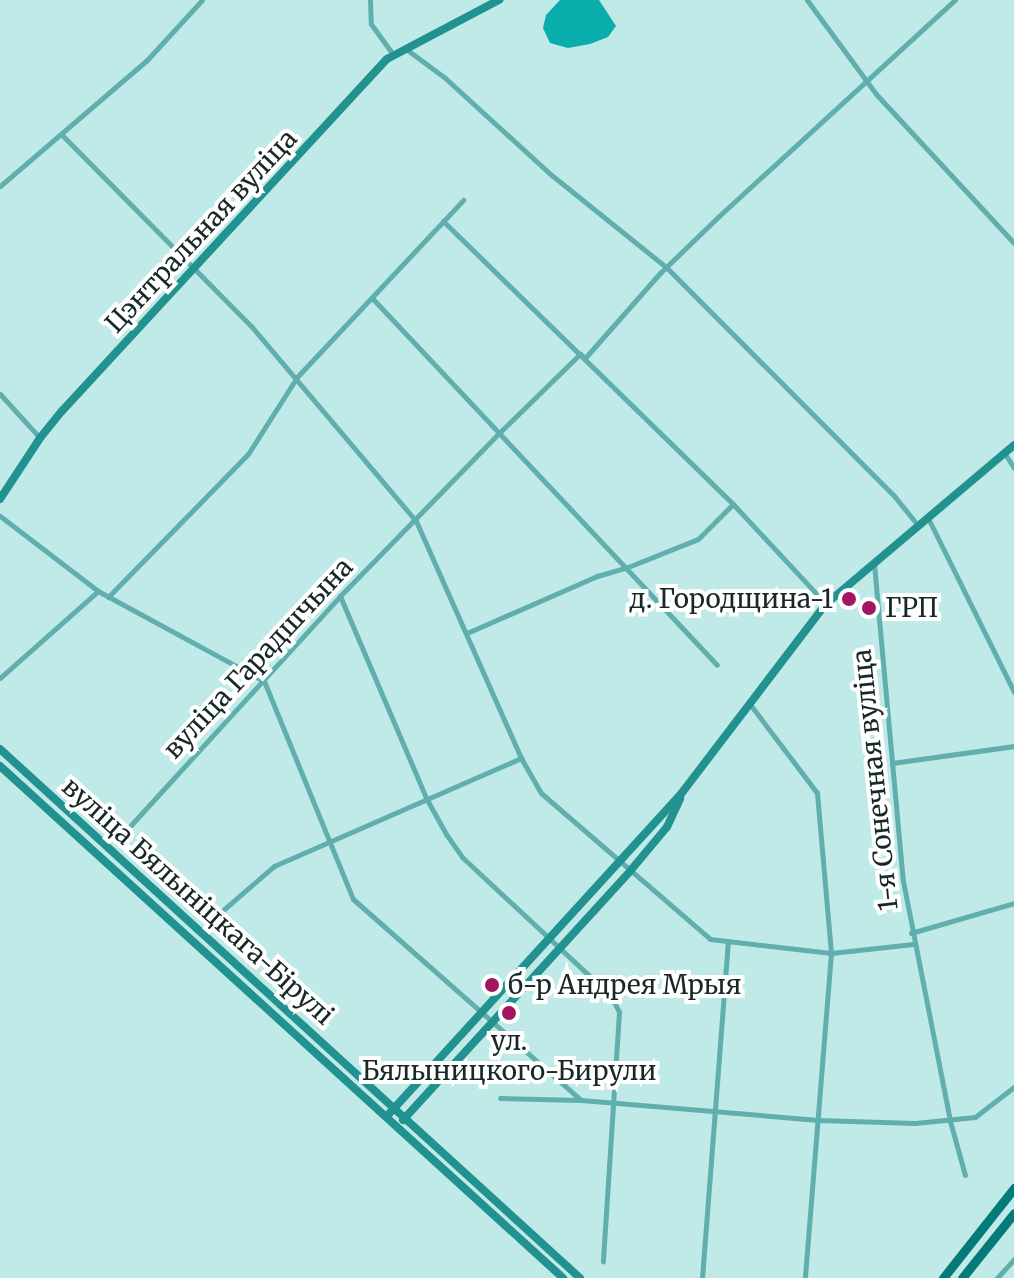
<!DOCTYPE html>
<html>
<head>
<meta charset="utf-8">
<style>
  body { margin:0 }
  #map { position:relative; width:1014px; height:1278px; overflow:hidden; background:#c0eae8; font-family:Merriweather,serif }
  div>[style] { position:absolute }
  .water>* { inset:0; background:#09adab }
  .street>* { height:5px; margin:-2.5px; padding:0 2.5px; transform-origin:2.5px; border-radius:2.5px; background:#60afae }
  .secondary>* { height:8px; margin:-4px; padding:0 4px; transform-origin:4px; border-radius:4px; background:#229291 }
  .primary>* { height:9px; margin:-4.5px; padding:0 4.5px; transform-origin:4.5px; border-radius:4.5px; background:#047a79 }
  .dots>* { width:22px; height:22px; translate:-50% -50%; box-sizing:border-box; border:4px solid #fff; border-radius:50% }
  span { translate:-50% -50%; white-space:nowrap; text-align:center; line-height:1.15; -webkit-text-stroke:8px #fff; paint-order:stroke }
  .street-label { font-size:26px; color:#172827 }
  .poi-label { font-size:26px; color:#172827 }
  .right { translate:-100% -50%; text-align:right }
  .left { translate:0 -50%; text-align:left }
</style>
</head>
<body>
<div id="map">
  <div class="water">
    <i style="clip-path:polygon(560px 0,599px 0,616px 26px,608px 37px,590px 44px,568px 48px,550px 43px,543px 28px,546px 15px)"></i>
  </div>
  <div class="street">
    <i style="left:370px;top:0;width:24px;rotate:88deg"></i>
    <i style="left:371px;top:24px;width:37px;rotate:54deg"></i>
    <i style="left:807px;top:0;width:117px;rotate:53.7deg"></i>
    <i style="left:876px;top:94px;width:203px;rotate:47.2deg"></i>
    <i style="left:406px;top:49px;width:47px;rotate:36.4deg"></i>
    <i style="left:444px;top:77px;width:142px;rotate:42.4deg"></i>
    <i style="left:549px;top:173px;width:151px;rotate:38.8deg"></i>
    <i style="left:667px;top:268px;width:323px;rotate:45.1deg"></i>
    <i style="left:895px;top:497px;width:35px;rotate:51deg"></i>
    <i style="left:62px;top:135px;width:270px;rotate:45.3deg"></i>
    <i style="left:252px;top:327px;width:254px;rotate:49.8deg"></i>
    <i style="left:416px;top:521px;width:259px;rotate:66.1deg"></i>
    <i style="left:521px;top:758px;width:40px;rotate:60.3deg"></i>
    <i style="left:541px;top:793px;width:223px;rotate:40.8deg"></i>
    <i style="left:710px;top:939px;width:122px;rotate:6.6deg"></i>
    <i style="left:831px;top:953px;width:83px;rotate:-6.2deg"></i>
    <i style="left:0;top:186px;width:194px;rotate:-40.6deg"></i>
    <i style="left:147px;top:60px;width:81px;rotate:-47.5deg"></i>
    <i style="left:443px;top:221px;width:405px;rotate:44.3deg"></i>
    <i style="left:733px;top:504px;width:137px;rotate:47.1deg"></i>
    <i style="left:373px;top:299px;width:502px;rotate:46.77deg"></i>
    <i style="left:0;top:394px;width:59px;rotate:47.7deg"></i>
    <i style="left:1005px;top:454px;width:17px;rotate:57deg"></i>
    <i style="left:0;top:516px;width:123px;rotate:37.4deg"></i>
    <i style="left:98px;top:591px;width:189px;rotate:28.5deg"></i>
    <i style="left:264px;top:681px;width:235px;rotate:67.8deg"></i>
    <i style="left:353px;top:899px;width:304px;rotate:41.4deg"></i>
    <i style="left:928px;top:518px;width:194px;rotate:63.7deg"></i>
    <i style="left:874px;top:564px;width:318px;rotate:84.8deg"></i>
    <i style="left:903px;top:881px;width:245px;rotate:78.9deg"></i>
    <i style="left:950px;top:1121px;width:56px;rotate:74.5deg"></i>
    <i style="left:340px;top:596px;width:220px;rotate:66.9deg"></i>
    <i style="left:426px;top:798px;width:41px;rotate:60.9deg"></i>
    <i style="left:446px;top:834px;width:28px;rotate:55deg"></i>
    <i style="left:462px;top:857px;width:204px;rotate:43deg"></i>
    <i style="left:611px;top:996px;width:18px;rotate:63deg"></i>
    <i style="left:619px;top:1012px;width:250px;rotate:93.7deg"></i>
    <i style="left:108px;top:597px;width:200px;rotate:-45.6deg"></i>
    <i style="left:248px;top:454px;width:91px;rotate:-57.5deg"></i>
    <i style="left:297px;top:377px;width:243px;rotate:-46.8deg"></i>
    <i style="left:467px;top:633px;width:142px;rotate:-23.7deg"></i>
    <i style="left:597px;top:576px;width:32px;rotate:-16deg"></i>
    <i style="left:628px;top:567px;width:75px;rotate:-21.8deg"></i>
    <i style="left:698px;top:539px;width:49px;rotate:-45deg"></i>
    <i style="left:0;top:678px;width:131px;rotate:-41.6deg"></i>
    <i style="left:749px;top:703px;width:113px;rotate:52.9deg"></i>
    <i style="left:817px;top:793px;width:161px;rotate:85deg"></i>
    <i style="left:831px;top:953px;width:326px;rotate:94.6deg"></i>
    <i style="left:892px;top:763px;width:123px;rotate:-7.9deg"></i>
    <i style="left:131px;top:825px;width:310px;rotate:-47.6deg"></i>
    <i style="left:340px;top:596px;width:229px;rotate:-45.7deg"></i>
    <i style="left:500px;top:432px;width:112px;rotate:-44.3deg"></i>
    <i style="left:580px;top:354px;width:6px;rotate:39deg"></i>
    <i style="left:585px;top:358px;width:113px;rotate:-48.6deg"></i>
    <i style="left:660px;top:273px;width:82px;rotate:-44deg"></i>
    <i style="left:719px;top:216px;width:320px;rotate:-42.5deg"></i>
    <i style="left:222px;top:911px;width:69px;rotate:-40.9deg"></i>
    <i style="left:274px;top:866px;width:270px;rotate:-23.6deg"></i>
    <i style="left:911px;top:933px;width:107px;rotate:-16.2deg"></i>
    <i style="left:500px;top:1098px;width:81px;rotate:1.4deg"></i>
    <i style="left:581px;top:1100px;width:238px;rotate:4.8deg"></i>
    <i style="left:818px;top:1120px;width:97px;rotate:1.8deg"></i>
    <i style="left:915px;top:1123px;width:60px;rotate:-5.7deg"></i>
    <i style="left:975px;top:1117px;width:49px;rotate:-37.6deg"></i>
    <i style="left:702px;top:1278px;width:336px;rotate:-85.6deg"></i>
    <i style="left:997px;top:1278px;width:25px;rotate:-48deg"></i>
  </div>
  <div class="secondary">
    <i style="left:0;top:499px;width:73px;rotate:-56.7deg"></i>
    <i style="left:40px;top:438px;width:35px;rotate:-51deg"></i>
    <i style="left:62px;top:411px;width:479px;rotate:-47.3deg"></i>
    <i style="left:387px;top:59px;width:127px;rotate:-27.8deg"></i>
    <i style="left:0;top:749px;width:785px;rotate:42.37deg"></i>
    <i style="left:0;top:766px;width:761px;rotate:42.28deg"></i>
    <i style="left:387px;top:1116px;width:436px;rotate:-47.6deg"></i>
    <i style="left:681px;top:794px;width:239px;rotate:-52.7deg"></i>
    <i style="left:826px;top:604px;width:246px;rotate:-40.2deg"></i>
    <i style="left:403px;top:1120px;width:338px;rotate:-47.6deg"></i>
    <i style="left:631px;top:870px;width:56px;rotate:-50.1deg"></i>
    <i style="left:667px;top:827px;width:31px;rotate:-65deg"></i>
  </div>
  <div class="primary">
    <i style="left:943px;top:1278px;width:115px;rotate:-51.7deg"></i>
    <i style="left:962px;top:1278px;width:83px;rotate:-51.3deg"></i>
  </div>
  <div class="dots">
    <i style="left:849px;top:599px;background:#a11660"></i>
    <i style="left:869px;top:608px;background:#a11660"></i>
    <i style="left:492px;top:985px;background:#a11660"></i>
    <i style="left:509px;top:1013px;background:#a11660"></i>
  </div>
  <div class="street-label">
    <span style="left:201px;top:231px;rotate:-47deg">Цэнтральная вуліца</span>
    <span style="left:258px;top:658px;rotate:-47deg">вуліца Гарадшчына</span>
    <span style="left:875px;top:780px;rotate:-96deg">1-я Сонечная вуліца</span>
    <span style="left:198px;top:901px;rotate:42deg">вуліца Бялыніцкага-Бірулі</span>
  </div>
  <div class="poi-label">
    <span class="right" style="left:833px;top:599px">д. Городщина-1</span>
    <span class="left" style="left:885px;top:608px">ГРП</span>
    <span class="left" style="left:508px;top:985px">б-р Андрея Мрыя</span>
    <span style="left:509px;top:1056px">ул.<br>Бялыницкого-Бирули</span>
  </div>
</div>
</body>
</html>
